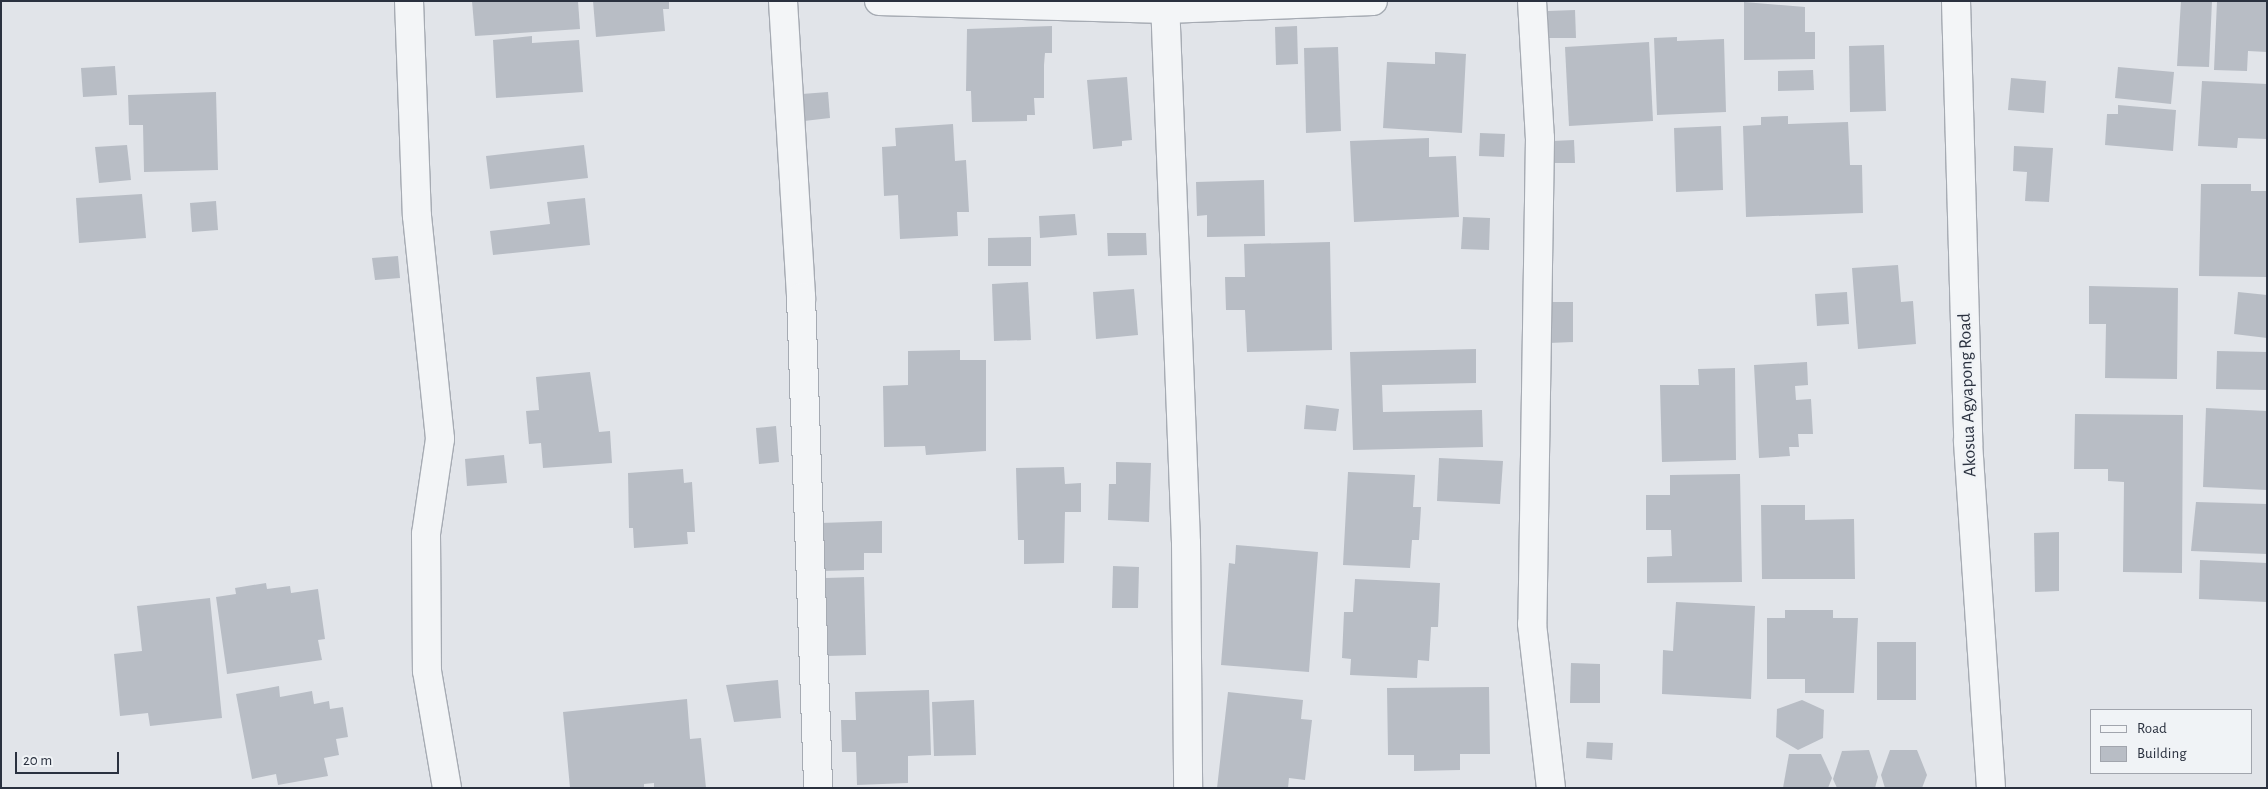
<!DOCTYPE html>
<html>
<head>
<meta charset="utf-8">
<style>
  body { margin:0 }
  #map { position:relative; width:2268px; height:789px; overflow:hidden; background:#e1e4e9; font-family:"Alegreya Sans",sans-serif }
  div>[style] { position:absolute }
  .building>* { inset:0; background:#b8bdc5 }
  .roads { filter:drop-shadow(1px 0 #a6abb3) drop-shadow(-1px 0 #a6abb3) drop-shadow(0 1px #a6abb3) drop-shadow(0 -1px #a6abb3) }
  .street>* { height:28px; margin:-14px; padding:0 14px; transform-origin:14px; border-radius:14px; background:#f3f5f7 }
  span { translate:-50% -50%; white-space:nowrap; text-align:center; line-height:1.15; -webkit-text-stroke:4.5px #f0f3f6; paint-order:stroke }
  .street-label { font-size:18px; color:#2a313f }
  .frame { position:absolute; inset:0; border:2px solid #2a313f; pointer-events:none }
  .legend { position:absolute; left:2090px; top:709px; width:162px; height:65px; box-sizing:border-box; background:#f0f3f6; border:1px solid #a1a5ad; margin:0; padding:6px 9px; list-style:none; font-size:15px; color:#2a313f }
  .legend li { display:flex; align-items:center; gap:10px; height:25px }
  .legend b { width:25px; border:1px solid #a1a5ad }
  .scale { position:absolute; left:15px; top:752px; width:104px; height:22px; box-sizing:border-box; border:2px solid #2a313f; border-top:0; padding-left:6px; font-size:15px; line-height:18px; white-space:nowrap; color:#2a313f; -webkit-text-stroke:4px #f0f3f6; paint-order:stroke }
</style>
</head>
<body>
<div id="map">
  <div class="building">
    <i style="clip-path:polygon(472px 1px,578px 1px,580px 29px,475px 36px)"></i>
    <i style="clip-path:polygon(593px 1px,669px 1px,669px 9px,663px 9px,665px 31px,596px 37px)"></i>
    <i style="clip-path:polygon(2181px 1px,2212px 1px,2209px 67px,2177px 66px)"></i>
    <i style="clip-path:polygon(2217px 1px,2267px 1px,2267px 52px,2248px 51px,2247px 71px,2214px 70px)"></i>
    <i style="clip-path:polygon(1744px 2px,1805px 7px,1805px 32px,1815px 32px,1815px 59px,1744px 60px)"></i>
    <i style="clip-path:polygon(1575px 10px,1576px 38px,1548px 38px,1548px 11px)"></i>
    <i style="clip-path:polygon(1052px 26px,1052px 53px,1045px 53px,1044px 65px,1044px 98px,1034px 98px,1035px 115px,1027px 115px,1027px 121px,972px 122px,971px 91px,966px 91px,967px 29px)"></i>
    <i style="clip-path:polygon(1297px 26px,1298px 64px,1276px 65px,1275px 27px)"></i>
    <i style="clip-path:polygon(532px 36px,532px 43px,579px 40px,583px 92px,496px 98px,493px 40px)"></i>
    <i style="clip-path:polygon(1677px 37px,1677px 41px,1724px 39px,1726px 112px,1657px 115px,1654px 38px)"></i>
    <i style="clip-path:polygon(1649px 42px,1653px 121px,1569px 126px,1565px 47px)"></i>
    <i style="clip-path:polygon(1884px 45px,1886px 111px,1850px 112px,1849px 46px)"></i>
    <i style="clip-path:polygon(1338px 47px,1341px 131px,1306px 133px,1304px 48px)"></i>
    <i style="clip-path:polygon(1435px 52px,1466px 54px,1462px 133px,1383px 128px,1387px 62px,1435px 64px)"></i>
    <i style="clip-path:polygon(115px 66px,117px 95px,83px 97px,81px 68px)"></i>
    <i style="clip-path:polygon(2118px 67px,2174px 72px,2171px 104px,2115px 98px)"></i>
    <i style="clip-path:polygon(1813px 70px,1814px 90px,1778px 91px,1778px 71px)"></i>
    <i style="clip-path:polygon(1127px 77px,1132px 140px,1122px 141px,1122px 146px,1093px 149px,1087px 80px)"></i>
    <i style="clip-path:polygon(2011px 78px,2046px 81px,2044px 113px,2008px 110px)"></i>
    <i style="clip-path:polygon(2202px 81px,2267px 84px,2267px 139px,2238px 138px,2237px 148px,2198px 146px)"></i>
    <i style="clip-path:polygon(216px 92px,218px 170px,144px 172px,143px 125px,129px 125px,128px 95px)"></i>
    <i style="clip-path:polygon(828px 92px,830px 118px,804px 121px,802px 94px)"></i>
    <i style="clip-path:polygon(2118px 105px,2176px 110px,2173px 151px,2105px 145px,2107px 114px,2118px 114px)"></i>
    <i style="clip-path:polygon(1788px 116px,1788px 124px,1848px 122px,1850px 165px,1862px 165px,1863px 213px,1746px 217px,1743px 126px,1761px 125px,1761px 117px)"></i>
    <i style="clip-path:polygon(953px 124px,955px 161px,966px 160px,969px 212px,957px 212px,958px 236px,900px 239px,898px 195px,884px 196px,882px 147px,896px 146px,895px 128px)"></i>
    <i style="clip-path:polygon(1721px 126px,1723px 190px,1676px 192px,1674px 128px)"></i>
    <i style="clip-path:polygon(1480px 133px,1505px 134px,1504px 157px,1479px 156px)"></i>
    <i style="clip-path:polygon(1429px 138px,1429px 157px,1456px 156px,1459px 217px,1354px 222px,1350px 141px)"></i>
    <i style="clip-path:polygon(1574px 140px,1575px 163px,1552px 163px,1552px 141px)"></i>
    <i style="clip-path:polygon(127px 145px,131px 180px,99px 183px,95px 147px)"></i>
    <i style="clip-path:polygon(584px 145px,588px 178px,490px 189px,486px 156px)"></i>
    <i style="clip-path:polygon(2014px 146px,2053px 148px,2049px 202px,2025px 201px,2027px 172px,2013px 171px)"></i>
    <i style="clip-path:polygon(1264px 180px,1265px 236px,1207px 237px,1207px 215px,1197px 216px,1196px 182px)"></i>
    <i style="clip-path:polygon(2201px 184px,2251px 184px,2251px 191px,2267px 191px,2267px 277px,2199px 276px)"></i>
    <i style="clip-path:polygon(142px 194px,146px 238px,79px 243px,76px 198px)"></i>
    <i style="clip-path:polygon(585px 198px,590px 245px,493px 255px,490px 231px,550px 224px,547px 202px)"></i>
    <i style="clip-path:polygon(216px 201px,218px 230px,192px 232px,190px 203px)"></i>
    <i style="clip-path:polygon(1075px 214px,1077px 235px,1040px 238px,1039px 216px)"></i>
    <i style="clip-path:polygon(1463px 217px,1490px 218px,1489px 250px,1461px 249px)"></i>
    <i style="clip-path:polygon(1107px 233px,1146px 233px,1147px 255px,1108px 256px)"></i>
    <i style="clip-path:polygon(1031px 237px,1031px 266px,988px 266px,988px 238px)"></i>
    <i style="clip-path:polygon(1330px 242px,1332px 350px,1247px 352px,1245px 310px,1226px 310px,1225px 277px,1245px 277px,1244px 244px)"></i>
    <i style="clip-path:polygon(398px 256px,400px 278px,375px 280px,372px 258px)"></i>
    <i style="clip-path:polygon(1898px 265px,1901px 302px,1913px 301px,1916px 344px,1858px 349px,1852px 268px)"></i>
    <i style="clip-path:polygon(1028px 282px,1031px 340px,994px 341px,992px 284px)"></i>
    <i style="clip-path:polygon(2089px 286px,2178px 288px,2177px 379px,2105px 378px,2106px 324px,2089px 324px)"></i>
    <i style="clip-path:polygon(1134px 289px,1138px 335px,1096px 339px,1093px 292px)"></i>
    <i style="clip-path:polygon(1847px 292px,1849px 324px,1817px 326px,1815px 294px)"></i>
    <i style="clip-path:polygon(2238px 292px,2267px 295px,2267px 338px,2234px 334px)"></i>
    <i style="clip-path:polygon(1549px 302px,1573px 302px,1573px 342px,1549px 343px)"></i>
    <i style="clip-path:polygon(1476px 349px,1476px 383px,1382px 385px,1383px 412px,1482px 410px,1483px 447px,1353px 450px,1350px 352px)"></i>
    <i style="clip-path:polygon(960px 350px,960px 360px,986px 360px,986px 451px,926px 455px,925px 446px,884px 447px,883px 386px,908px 385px,908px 351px)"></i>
    <i style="clip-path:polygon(2217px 351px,2267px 352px,2267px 390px,2216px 389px)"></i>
    <i style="clip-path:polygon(1807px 362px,1808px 385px,1795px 386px,1796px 400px,1811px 399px,1813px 434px,1798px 434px,1799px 447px,1789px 447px,1790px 456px,1759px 458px,1754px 365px)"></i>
    <i style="clip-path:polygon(1735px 368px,1736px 460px,1662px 462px,1660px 385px,1699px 385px,1698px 369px)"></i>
    <i style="clip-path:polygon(590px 372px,599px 432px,610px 431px,612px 463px,543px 468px,541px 443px,529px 444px,526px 411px,539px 410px,536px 377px)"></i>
    <i style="clip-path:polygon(1306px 405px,1339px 409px,1336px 431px,1304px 429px)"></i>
    <i style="clip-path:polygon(2206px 408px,2267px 411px,2267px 490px,2203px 487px)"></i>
    <i style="clip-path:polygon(2075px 414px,2183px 415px,2182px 573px,2123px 572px,2124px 482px,2108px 481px,2108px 469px,2074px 469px)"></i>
    <i style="clip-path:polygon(776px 426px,779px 462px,759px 464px,756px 428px)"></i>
    <i style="clip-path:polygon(504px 455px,507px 483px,467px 486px,465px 459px)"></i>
    <i style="clip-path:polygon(1439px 458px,1503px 461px,1500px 504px,1437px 501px)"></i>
    <i style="clip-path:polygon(1116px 462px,1151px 463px,1149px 522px,1108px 520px,1109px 484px,1116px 484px)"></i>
    <i style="clip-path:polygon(1064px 467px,1065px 484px,1081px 483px,1081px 512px,1065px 512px,1064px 563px,1024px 564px,1024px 540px,1018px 540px,1016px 468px)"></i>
    <i style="clip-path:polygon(683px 469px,684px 483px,692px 482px,695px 532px,687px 532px,688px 544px,634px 548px,633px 528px,629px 528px,628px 473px)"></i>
    <i style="clip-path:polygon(1348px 472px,1415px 475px,1413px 507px,1421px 507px,1419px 540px,1412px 540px,1410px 568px,1343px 565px)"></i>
    <i style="clip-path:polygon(1740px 474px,1742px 582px,1647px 583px,1647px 557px,1672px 556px,1671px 530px,1646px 530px,1646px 495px,1670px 495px,1670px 475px)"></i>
    <i style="clip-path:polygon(2196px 502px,2267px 504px,2267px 554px,2191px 551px)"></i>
    <i style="clip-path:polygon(1761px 505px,1805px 505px,1805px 520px,1854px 519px,1855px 579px,1762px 579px)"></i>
    <i style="clip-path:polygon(882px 521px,882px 553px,864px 553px,864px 570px,821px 571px,820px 523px)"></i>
    <i style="clip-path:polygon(2059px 532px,2059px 591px,2035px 592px,2034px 533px)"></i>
    <i style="clip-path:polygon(1236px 545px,1318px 552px,1309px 672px,1221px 665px,1229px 563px,1235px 564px)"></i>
    <i style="clip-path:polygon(2200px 560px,2267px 563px,2267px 602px,2199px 599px)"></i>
    <i style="clip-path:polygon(1113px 566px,1139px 567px,1138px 608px,1112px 608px)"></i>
    <i style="clip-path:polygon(864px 577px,866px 655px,826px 656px,825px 578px)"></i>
    <i style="clip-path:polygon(1355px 579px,1440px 583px,1438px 627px,1431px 627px,1429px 661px,1418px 660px,1417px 678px,1350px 675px,1351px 659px,1342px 658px,1344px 612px,1353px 612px)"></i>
    <i style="clip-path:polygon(266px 583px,267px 589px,290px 586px,291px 593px,318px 589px,325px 639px,318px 640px,322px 660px,227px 674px,216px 597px,236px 594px,235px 588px)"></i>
    <i style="clip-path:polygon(210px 598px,222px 718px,150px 726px,148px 713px,120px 716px,114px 654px,142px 651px,137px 606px)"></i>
    <i style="clip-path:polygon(1676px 602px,1755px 606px,1751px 699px,1662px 694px,1663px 650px,1673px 651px)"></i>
    <i style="clip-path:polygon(1785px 610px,1833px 610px,1833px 618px,1858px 618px,1854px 693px,1805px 693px,1805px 679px,1767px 679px,1767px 618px,1785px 618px)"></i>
    <i style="clip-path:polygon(1877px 642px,1916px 642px,1916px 700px,1877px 700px)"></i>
    <i style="clip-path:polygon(1571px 663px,1600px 664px,1600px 703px,1570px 703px)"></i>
    <i style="clip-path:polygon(778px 680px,781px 718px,734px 722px,726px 685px)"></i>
    <i style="clip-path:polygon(279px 686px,280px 697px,312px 691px,314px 704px,329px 701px,330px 709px,343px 707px,348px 737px,336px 739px,339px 755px,324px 758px,328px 776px,278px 785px,276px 774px,252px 779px,236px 694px)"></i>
    <i style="clip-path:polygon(1489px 687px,1490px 754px,1460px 754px,1460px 770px,1414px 771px,1414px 755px,1388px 755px,1387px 688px)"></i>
    <i style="clip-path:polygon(929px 690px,931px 755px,908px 756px,908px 783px,857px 785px,856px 752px,842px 752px,841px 720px,856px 720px,855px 692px)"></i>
    <i style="clip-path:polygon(1228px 692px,1303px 700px,1301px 719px,1312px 720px,1305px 780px,1289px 778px,1288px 788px,1217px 788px)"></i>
    <i style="clip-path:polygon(687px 699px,690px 739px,701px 738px,706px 788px,654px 788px,654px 783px,644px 784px,644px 788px,570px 788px,563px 712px)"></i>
    <i style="clip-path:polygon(974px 700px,976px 755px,934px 756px,932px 702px)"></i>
    <i style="clip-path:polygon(1802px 700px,1824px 710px,1823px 738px,1798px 750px,1776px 737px,1777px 709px)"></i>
    <i style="clip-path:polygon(1587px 742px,1613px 743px,1612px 760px,1586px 758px)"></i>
    <i style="clip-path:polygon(1869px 750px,1878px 777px,1875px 788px,1837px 788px,1833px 779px,1842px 751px)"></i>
    <i style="clip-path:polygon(1890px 750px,1917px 750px,1927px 775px,1922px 788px,1885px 788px,1881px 775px)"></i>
    <i style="clip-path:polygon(1789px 754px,1821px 754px,1832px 778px,1828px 788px,1783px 788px)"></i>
  </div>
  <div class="roads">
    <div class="street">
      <i style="left:409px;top:1px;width:215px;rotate:87.9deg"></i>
      <i style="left:417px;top:216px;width:224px;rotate:84.1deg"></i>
      <i style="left:440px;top:439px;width:96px;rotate:98.4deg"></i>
      <i style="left:426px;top:534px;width:137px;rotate:89.6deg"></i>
      <i style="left:427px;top:671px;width:119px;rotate:80.3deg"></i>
      <i style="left:783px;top:1px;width:297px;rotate:86.5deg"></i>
      <i style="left:801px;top:297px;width:491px;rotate:88deg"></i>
      <i style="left:879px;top:1px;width:287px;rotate:1.6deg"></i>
      <i style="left:1166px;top:9px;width:207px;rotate:-2.2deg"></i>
      <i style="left:1165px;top:1px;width:542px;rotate:87.78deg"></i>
      <i style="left:1186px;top:543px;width:245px;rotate:89.5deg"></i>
      <i style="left:1532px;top:1px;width:137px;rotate:86.7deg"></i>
      <i style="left:1540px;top:138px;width:486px;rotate:90.9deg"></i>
      <i style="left:1532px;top:624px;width:165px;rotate:83.4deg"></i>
      <i style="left:1956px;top:1px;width:441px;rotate:88.4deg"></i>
      <i style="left:1968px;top:442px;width:347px;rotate:86.2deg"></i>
    </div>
  </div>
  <div class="street-label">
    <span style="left:1968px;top:395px;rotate:-92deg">Akosua Agyapong Road</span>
  </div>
  <div class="frame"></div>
  <ul class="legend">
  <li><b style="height:6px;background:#f3f5f7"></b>Road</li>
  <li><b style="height:14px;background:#b8bdc5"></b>Building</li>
  </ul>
  <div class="scale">20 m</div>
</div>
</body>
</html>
